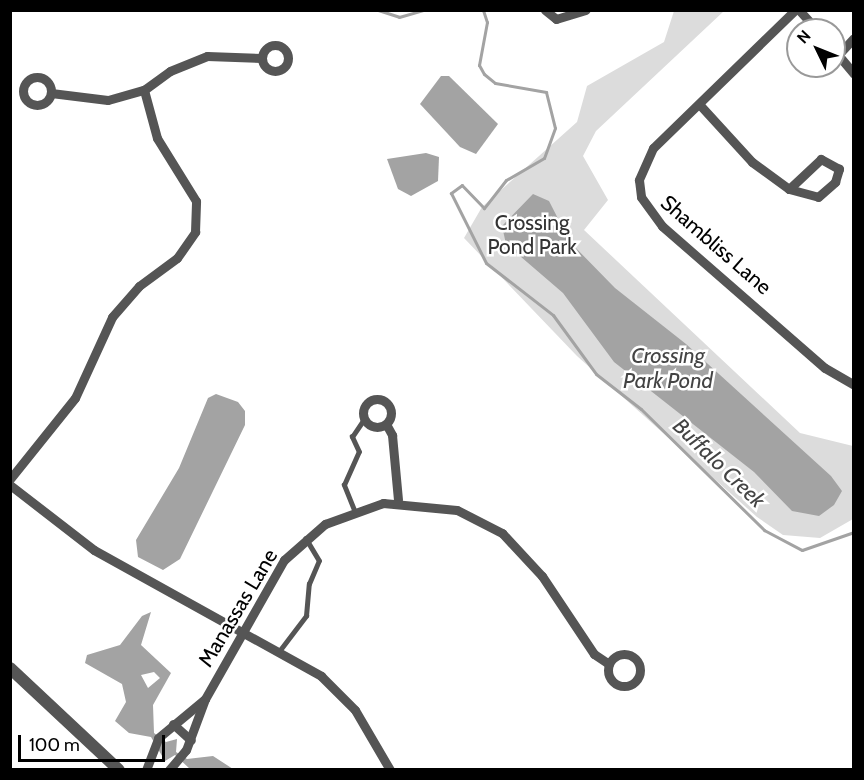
<!DOCTYPE html>
<html>
<head>
<meta charset="utf-8">
<style>
  body { margin:0 }
  #map { position:relative; width:864px; height:780px; overflow:hidden; background:#fff; font-family:Cabin,sans-serif }
  div>[style] { position:absolute }
  .green>* { inset:0; background:#dcdcdc }
  .water>* { inset:0; background:#a3a3a3 }
  .stream>* { height:3px; margin:-1.5px; padding:0 1.5px; transform-origin:1.5px; border-radius:1.5px; background:#a3a3a3 }
  .service>* { height:4.5px; margin:-2.25px; padding:0 2.25px; transform-origin:2.25px; border-radius:2.25px; background:#555 }
  .minor>* { height:9px; margin:-4.5px; padding:0 4.5px; transform-origin:4.5px; border-radius:4.5px; background:#555 }
  .minor>.ring { margin:-4.5px; padding:0; box-sizing:content-box; background:none; border:9px solid #555; border-radius:50% }
  .tertiary>* { height:12px; margin:-6px; padding:0 6px; transform-origin:6px; border-radius:6px; background:#555 }
  span { translate:-50% -50%; white-space:nowrap; text-align:center; line-height:1.15; -webkit-text-stroke:5px #fff; paint-order:stroke }
  .park-label { font-size:21px; color:#333 }
  .street-label { font-size:21px; color:#000 }
  .water-label { font-size:22px; color:#444; font-style:italic }
  .frame { position:absolute; inset:0; border:12px solid #000; pointer-events:none }
  .north { position:absolute; left:786px; top:18px; width:60px; height:60px; box-sizing:border-box; background:#fff; border:2px solid #999; border-radius:50%; rotate:313deg; font-size:16px; font-weight:700; line-height:24px; text-align:center; color:#000 }
  .north::after { content:''; display:block; margin:auto; width:21px; height:27px; background:#000; clip-path:polygon(50% 0,100% 100%,50% 72%,0 100%) }
  .scale { position:absolute; left:18px; top:735px; width:147px; height:27px; box-sizing:border-box; border:3px solid #000; border-top:0; padding-left:8px; font-size:18px; line-height:21px; white-space:nowrap; color:#000; -webkit-text-stroke:4px #fff; paint-order:stroke }
</style>
</head>
<body>
<div id="map">
  <div class="green">
    <i style="clip-path:polygon(674px 11px,724px 11px,596px 131px,583px 156px,608px 200px,584px 230px,800px 433px,853px 446px,853px 519px,820px 538px,783px 535px,757px 517px,577px 356px,464px 238px,482px 207px,577px 122px,587px 86px,664px 42px)"></i>
  </div>
  <div class="water">
    <i style="clip-path:polygon(441px 76px,449px 76px,498px 124px,476px 154px,460px 147px,420px 104px)"></i>
    <i style="clip-path:polygon(426px 153px,439px 157px,438px 181px,411px 196px,398px 189px,387px 159px)"></i>
    <i style="clip-path:polygon(533px 194px,549px 201px,570px 242px,615px 288px,686px 344px,831px 476px,842px 491px,834px 505px,819px 516px,792px 511px,754px 472px,614px 362px,563px 293px,506px 244px,502px 226px)"></i>
    <i style="clip-path:polygon(216px 394px,238px 402px,245px 411px,245px 425px,180px 559px,163px 570px,138px 557px,136px 540px,179px 468px,208px 398px)"></i>
    <i style="clip-path:polygon(evenodd,151px 612px,141px 645px,171px 673px,153px 705px,154px 733px,166px 742px,177px 739px,176px 752px,187px 759px,213px 756px,233px 769px,190px 769px,175px 755px,165px 761px,151px 737px,129px 733px,115px 721px,126px 702px,122px 684px,85px 663px,87px 655px,120px 645px,142px 616px,151px 612px,154px 672px,160px 678px,148px 688px,141px 675px,154px 672px)"></i>
  </div>
  <div class="stream">
    <i style="left:378px;top:10px;width:22px;rotate:18deg"></i>
    <i style="left:399px;top:17px;width:25px;rotate:-16deg"></i>
    <i style="left:483px;top:10px;width:13px;rotate:72deg"></i>
    <i style="left:487px;top:22px;width:44px;rotate:100.5deg"></i>
    <i style="left:479px;top:65px;width:10px;rotate:61deg"></i>
    <i style="left:484px;top:74px;width:14px;rotate:39deg"></i>
    <i style="left:495px;top:83px;width:52px;rotate:10deg"></i>
    <i style="left:546px;top:92px;width:37px;rotate:76deg"></i>
    <i style="left:555px;top:128px;width:32px;rotate:110deg"></i>
    <i style="left:544px;top:158px;width:44px;rotate:149.9deg"></i>
    <i style="left:506px;top:180px;width:36px;rotate:128deg"></i>
    <i style="left:484px;top:208px;width:32px;rotate:-134deg"></i>
    <i style="left:462px;top:185px;width:14px;rotate:144deg"></i>
    <i style="left:451px;top:193px;width:78px;rotate:63.4deg"></i>
    <i style="left:486px;top:263px;width:85px;rotate:37.8deg"></i>
    <i style="left:553px;top:315px;width:73px;rotate:53.9deg"></i>
    <i style="left:596px;top:374px;width:57px;rotate:37.9deg"></i>
    <i style="left:641px;top:409px;width:173px;rotate:44.5deg"></i>
    <i style="left:764px;top:530px;width:43px;rotate:27.8deg"></i>
    <i style="left:802px;top:550px;width:55px;rotate:-19.1deg"></i>
  </div>
  <div class="service">
    <i style="left:354px;top:510px;width:27px;rotate:-112deg"></i>
    <i style="left:344px;top:485px;width:36px;rotate:-66deg"></i>
    <i style="left:359px;top:452px;width:17px;rotate:-115deg"></i>
    <i style="left:352px;top:437px;width:22px;rotate:-56deg"></i>
    <i style="left:280px;top:650px;width:43px;rotate:-52.6deg"></i>
    <i style="left:306px;top:616px;width:32px;rotate:-85deg"></i>
    <i style="left:309px;top:584px;width:25px;rotate:-67deg"></i>
    <i style="left:319px;top:561px;width:26px;rotate:-121deg"></i>
  </div>
  <div class="minor">
    <i style="left:545px;top:10px;width:14px;rotate:39deg"></i>
    <i style="left:556px;top:19px;width:31px;rotate:-17deg"></i>
    <i style="left:795px;top:10px;width:198px;rotate:135.8deg"></i>
    <i style="left:653px;top:148px;width:35px;rotate:114deg"></i>
    <i style="left:639px;top:180px;width:17px;rotate:83deg"></i>
    <i style="left:641px;top:197px;width:36px;rotate:54deg"></i>
    <i style="left:662px;top:226px;width:216px;rotate:41.1deg"></i>
    <i style="left:825px;top:368px;width:34px;rotate:30deg"></i>
    <i style="left:799px;top:10px;width:27px;rotate:48deg"></i>
    <i class="ring" style="left:262px;top:45px;width:17px;height:17px"></i>
    <i style="left:834px;top:50px;width:31px;rotate:50deg"></i>
    <i style="left:838px;top:55px;width:23px;rotate:-47deg"></i>
    <i class="ring" style="left:23px;top:77px;width:19px;height:19px"></i>
    <i style="left:51px;top:93px;width:57px;rotate:7deg"></i>
    <i style="left:108px;top:100px;width:37px;rotate:-16deg"></i>
    <i style="left:144px;top:90px;width:32px;rotate:-36deg"></i>
    <i style="left:170px;top:71px;width:40px;rotate:-22deg"></i>
    <i style="left:207px;top:56px;width:55px;rotate:2.1deg"></i>
    <i style="left:699px;top:104px;width:79px;rotate:47.6deg"></i>
    <i style="left:752px;top:162px;width:46px;rotate:36.1deg"></i>
    <i style="left:789px;top:189px;width:30px;rotate:15deg"></i>
    <i style="left:818px;top:197px;width:23px;rotate:-41deg"></i>
    <i style="left:835px;top:182px;width:14px;rotate:-73deg"></i>
    <i style="left:839px;top:169px;width:21px;rotate:-151deg"></i>
    <i style="left:821px;top:159px;width:44px;rotate:136.8deg"></i>
    <i class="ring" style="left:363px;top:399px;width:19px;height:19px"></i>
    <i style="left:386px;top:424px;width:13px;rotate:61deg"></i>
    <i style="left:392px;top:435px;width:65px;rotate:84.7deg"></i>
    <i style="left:10px;top:479px;width:104px;rotate:-51.3deg"></i>
    <i style="left:75px;top:398px;width:89px;rotate:-65.4deg"></i>
    <i style="left:112px;top:317px;width:41px;rotate:-48.9deg"></i>
    <i style="left:139px;top:286px;width:47px;rotate:-36.4deg"></i>
    <i style="left:177px;top:258px;width:32px;rotate:-55deg"></i>
    <i style="left:195px;top:232px;width:31px;rotate:-88deg"></i>
    <i style="left:196px;top:201px;width:74px;rotate:-121.8deg"></i>
    <i style="left:157px;top:138px;width:50px;rotate:-105.2deg"></i>
    <i style="left:10px;top:485px;width:106px;rotate:37.7deg"></i>
    <i style="left:94px;top:550px;width:260px;rotate:29deg"></i>
    <i style="left:321px;top:676px;width:48px;rotate:45deg"></i>
    <i style="left:355px;top:710px;width:69px;rotate:59.7deg"></i>
    <i class="ring" style="left:608px;top:654px;width:23px;height:23px"></i>
    <i style="left:173px;top:724px;width:24px;rotate:42deg"></i>
    <i style="left:146px;top:770px;width:34px;rotate:-69deg"></i>
    <i style="left:158px;top:738px;width:61px;rotate:-39.7deg"></i>
    <i style="left:205px;top:699px;width:160px;rotate:-60.4deg"></i>
    <i style="left:284px;top:560px;width:55px;rotate:-41.3deg"></i>
    <i style="left:325px;top:524px;width:62px;rotate:-19.9deg"></i>
    <i style="left:383px;top:503px;width:74px;rotate:5.4deg"></i>
    <i style="left:457px;top:510px;width:51px;rotate:27.1deg"></i>
    <i style="left:502px;top:533px;width:59px;rotate:47.1deg"></i>
    <i style="left:542px;top:576px;width:94px;rotate:56.3deg"></i>
    <i style="left:594px;top:654px;width:18px;rotate:34deg"></i>
    <i style="left:169px;top:770px;width:26px;rotate:-50deg"></i>
    <i style="left:186px;top:750px;width:54px;rotate:-69.6deg"></i>
  </div>
  <div class="tertiary">
    <i style="left:10px;top:668px;width:149px;rotate:43.1deg"></i>
  </div>
  <div class="park-label">
    <span style="left:532px;top:235px">Crossing<br>Pond Park</span>
  </div>
  <div class="street-label">
    <span style="left:716px;top:245px;rotate:41deg">Shambliss Lane</span>
    <span style="left:238px;top:608px;rotate:-59deg">Manassas Lane</span>
  </div>
  <div class="water-label">
    <span style="left:668px;top:368px">Crossing<br>Park Pond</span>
    <span style="left:719px;top:463px;rotate:44deg">Buffalo Creek</span>
  </div>
  <div class="frame"></div>
  <div class="north">N</div>
  <div class="scale">100 m</div>
</div>
</body>
</html>
